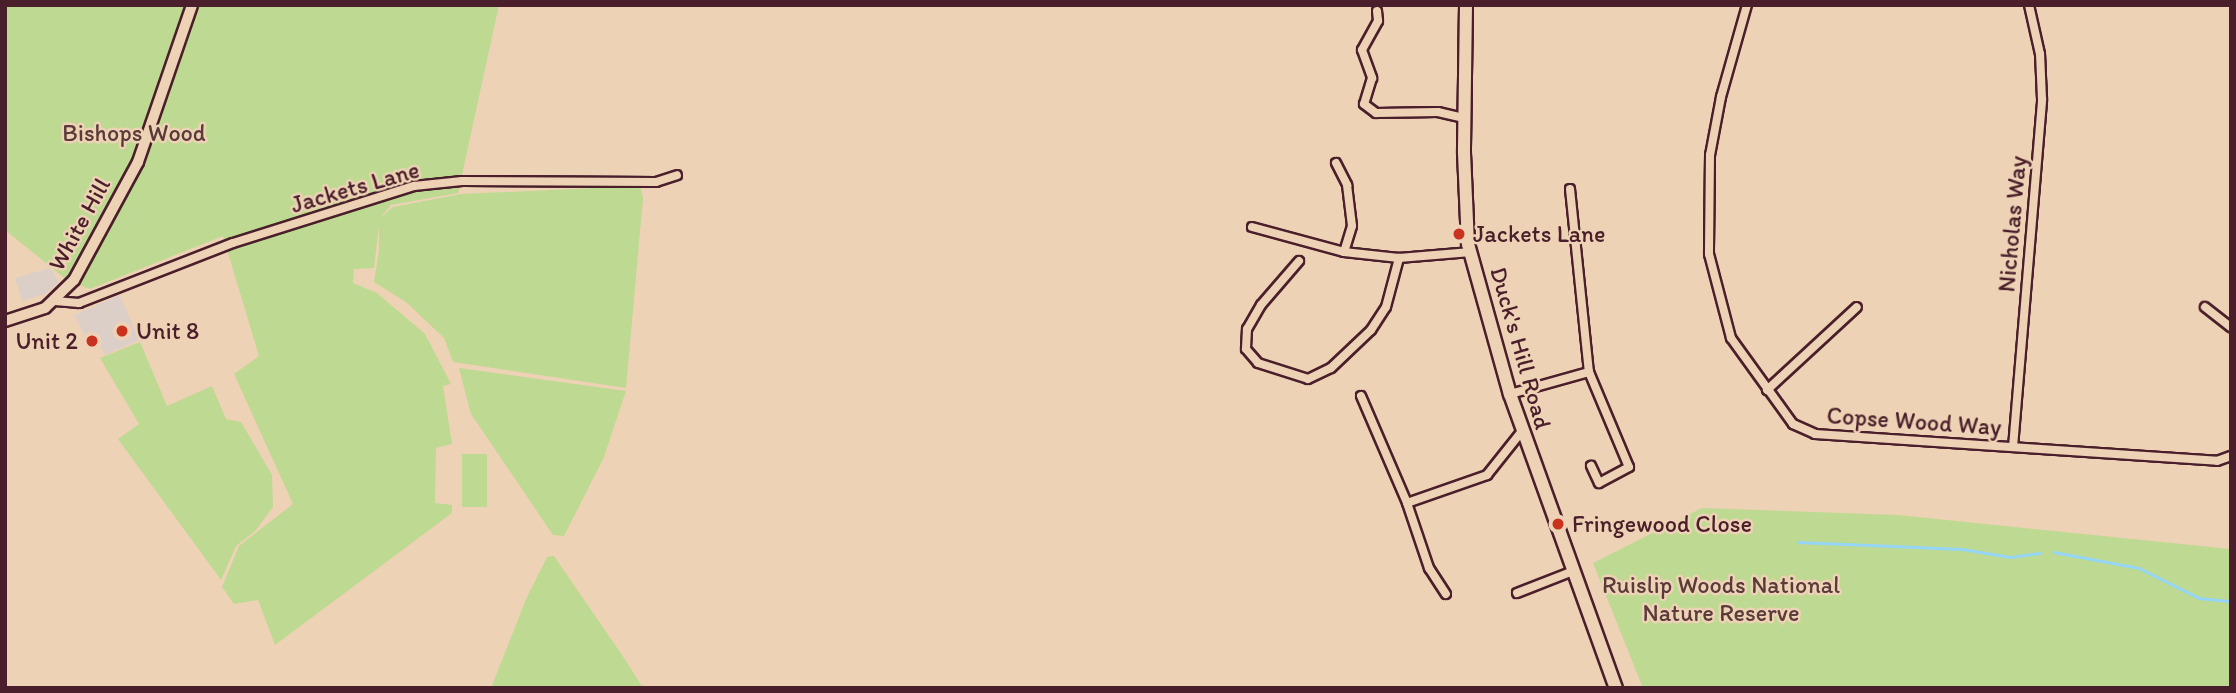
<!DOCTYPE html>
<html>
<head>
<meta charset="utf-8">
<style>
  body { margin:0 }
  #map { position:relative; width:2236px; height:693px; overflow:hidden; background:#eed2b5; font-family:Itim,sans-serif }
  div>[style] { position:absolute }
  .built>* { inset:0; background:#dccfc8 }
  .green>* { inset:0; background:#bed991 }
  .stream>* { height:2.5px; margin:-1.25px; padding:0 1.25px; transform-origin:1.25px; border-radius:1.25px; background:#95d5f6 }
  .roads { filter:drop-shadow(2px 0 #4a1f2b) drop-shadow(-2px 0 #4a1f2b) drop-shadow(0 2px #4a1f2b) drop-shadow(0 -2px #4a1f2b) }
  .minor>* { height:8px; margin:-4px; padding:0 4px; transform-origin:4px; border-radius:4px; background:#eed2b5 }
  .tertiary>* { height:10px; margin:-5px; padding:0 5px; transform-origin:5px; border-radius:5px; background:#eed2b5 }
  .primary>* { height:12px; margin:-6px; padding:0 6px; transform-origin:6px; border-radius:6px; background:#eed2b5 }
  .dots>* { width:19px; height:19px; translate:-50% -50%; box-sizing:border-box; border:4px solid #eed2b5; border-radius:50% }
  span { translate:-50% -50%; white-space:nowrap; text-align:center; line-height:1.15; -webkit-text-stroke:5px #eed2b5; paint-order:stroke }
  .park-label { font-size:24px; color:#5b3b3a }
  .street-label { font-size:24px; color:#4a1f2b }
  .poi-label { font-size:24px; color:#4a1f2b }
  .left { translate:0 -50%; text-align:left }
  .right { translate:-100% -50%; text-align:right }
  .frame { position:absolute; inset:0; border:7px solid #4a1f2b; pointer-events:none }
</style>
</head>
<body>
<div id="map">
  <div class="built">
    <i style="clip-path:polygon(50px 268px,59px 282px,45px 294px,22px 301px,15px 278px)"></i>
    <i style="clip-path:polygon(120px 295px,139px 340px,105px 355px,98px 342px,90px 345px,74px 315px)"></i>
  </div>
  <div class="green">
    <i style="clip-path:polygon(5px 5px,499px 5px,458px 193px,391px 205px,380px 218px,393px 207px,461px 194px,640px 186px,643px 198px,626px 388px,453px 362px,444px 338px,406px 302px,374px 282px,379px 251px,379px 225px,374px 268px,354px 269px,353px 283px,377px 293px,425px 334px,451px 384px,443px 386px,452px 444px,436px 448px,435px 503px,452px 505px,452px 513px,275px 645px,258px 600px,234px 604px,222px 587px,239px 546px,293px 504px,234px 374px,259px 356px,223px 236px,90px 289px,67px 280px,5px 230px)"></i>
    <i style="clip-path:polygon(140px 342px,167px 406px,212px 386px,226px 419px,241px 422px,272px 475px,273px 507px,255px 531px,236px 546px,221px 580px,118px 439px,139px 424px,100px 358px)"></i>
    <i style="clip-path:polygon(459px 368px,626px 391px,604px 457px,564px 536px,553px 535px,471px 414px)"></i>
    <i style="clip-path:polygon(462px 454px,487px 454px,487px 507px,462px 507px)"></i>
    <i style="clip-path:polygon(1702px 508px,1898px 515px,2231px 549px,2231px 688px,1643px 688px,1593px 563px)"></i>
    <i style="clip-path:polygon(554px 556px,624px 658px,643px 688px,491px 688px,527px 597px,547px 557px)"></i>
  </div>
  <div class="stream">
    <i style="left:1798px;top:542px;width:164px;rotate:2.4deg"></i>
    <i style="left:1962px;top:549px;width:50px;rotate:9.3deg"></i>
    <i style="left:2011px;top:557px;width:29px;rotate:-8deg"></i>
    <i style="left:2054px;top:552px;width:86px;rotate:10.7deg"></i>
    <i style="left:2139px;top:568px;width:67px;rotate:26.6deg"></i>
    <i style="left:2199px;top:598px;width:29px;rotate:6deg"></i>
  </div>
  <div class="roads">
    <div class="minor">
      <i style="left:1747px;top:5px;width:96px;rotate:105.8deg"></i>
      <i style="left:1721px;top:97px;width:59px;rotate:100.7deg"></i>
      <i style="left:1710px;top:155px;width:99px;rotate:90.6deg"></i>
      <i style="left:1709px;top:254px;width:87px;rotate:75.3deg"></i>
      <i style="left:1731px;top:338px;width:106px;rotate:54.2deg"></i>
      <i style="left:1793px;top:424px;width:24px;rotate:24deg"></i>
      <i style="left:1815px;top:434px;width:403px;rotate:3.8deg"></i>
      <i style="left:2217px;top:461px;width:15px;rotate:-20deg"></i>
      <i style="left:1377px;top:11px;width:10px;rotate:84deg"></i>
      <i style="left:1378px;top:21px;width:33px;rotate:119deg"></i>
      <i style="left:1362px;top:50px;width:30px;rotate:70deg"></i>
      <i style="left:1372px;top:78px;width:27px;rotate:107deg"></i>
      <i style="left:1364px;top:104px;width:15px;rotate:37deg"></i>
      <i style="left:1376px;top:113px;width:62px;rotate:-0.9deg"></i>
      <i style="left:1438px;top:112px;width:28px;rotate:13deg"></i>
      <i style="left:1336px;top:163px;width:25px;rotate:63deg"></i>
      <i style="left:1347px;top:185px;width:41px;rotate:83deg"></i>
      <i style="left:1352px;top:226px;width:27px;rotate:107deg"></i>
      <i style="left:1570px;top:189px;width:184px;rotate:84.1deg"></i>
      <i style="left:1589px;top:372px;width:103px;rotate:67.2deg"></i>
      <i style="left:1629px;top:467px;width:34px;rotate:152deg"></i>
      <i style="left:1599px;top:483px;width:19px;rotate:-115deg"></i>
      <i style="left:1252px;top:227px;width:95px;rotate:15.2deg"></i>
      <i style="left:1344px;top:252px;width:55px;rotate:6.2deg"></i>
      <i style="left:1399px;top:258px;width:72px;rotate:-4.8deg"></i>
      <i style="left:1299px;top:261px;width:58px;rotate:130.8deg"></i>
      <i style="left:1261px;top:305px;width:28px;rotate:120deg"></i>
      <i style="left:1247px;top:329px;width:20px;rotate:93deg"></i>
      <i style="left:1246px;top:349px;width:18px;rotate:49deg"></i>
      <i style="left:1258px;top:363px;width:52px;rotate:17.7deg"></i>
      <i style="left:1308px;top:379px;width:25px;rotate:-26deg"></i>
      <i style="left:1331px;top:368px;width:55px;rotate:-43.5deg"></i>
      <i style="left:1371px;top:330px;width:27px;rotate:-57deg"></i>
      <i style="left:1386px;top:307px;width:51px;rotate:-75.1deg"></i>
      <i style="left:55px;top:301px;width:24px;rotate:5deg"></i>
      <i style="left:79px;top:303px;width:165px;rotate:-21.3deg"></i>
      <i style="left:233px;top:243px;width:190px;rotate:-17.5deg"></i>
      <i style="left:414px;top:186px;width:48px;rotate:-5.9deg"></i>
      <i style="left:462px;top:181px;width:194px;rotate:0.3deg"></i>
      <i style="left:656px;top:182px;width:22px;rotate:-18deg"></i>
      <i style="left:2205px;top:307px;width:33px;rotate:38deg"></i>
      <i style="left:1767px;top:390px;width:122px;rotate:-42.7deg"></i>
      <i style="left:1510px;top:394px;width:82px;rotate:-15.6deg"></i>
      <i style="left:1361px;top:396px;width:116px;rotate:66.7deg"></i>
      <i style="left:1407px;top:503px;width:69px;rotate:71.3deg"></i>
      <i style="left:1429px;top:568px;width:31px;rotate:57deg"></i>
      <i style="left:2013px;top:447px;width:349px;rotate:-85.2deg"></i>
      <i style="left:2042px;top:99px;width:45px;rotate:-92.5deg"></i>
      <i style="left:2040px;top:54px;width:50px;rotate:-102.7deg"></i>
      <i style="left:1407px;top:503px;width:85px;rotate:-19.3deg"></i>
      <i style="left:1487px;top:475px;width:56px;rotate:-51.5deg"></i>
      <i style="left:1517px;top:593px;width:60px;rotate:-21.4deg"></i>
    </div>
    <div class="tertiary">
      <i style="left:5px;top:321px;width:42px;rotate:-18deg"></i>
      <i style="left:45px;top:308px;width:40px;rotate:-44deg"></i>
      <i style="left:74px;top:280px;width:134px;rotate:-61.5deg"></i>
      <i style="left:138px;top:162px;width:166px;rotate:-71deg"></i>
    </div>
    <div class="primary">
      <i style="left:1466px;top:5px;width:148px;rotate:90.8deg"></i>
      <i style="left:1464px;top:153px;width:91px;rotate:87.5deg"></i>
      <i style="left:1468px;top:244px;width:156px;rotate:74.4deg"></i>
      <i style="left:1510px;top:394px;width:313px;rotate:70.2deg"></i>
    </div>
  </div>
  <div class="dots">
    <i style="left:1459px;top:234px;background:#c8321e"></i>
    <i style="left:122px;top:331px;background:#c8321e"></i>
    <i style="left:92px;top:341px;background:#c8321e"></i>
    <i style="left:1558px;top:524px;background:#c8321e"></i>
  </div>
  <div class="park-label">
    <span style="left:134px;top:133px">Bishops Wood</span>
    <span style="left:1721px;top:599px">Ruislip Woods National<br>Nature Reserve</span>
  </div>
  <div class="street-label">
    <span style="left:355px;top:187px;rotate:-16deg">Jackets Lane</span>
    <span style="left:79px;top:224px;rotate:-61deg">White Hill</span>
    <span style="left:2012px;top:224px;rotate:-85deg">Nicholas Way</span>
    <span style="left:1521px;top:348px;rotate:74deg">Duck's Hill Road</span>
    <span style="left:1914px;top:421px;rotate:4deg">Copse Wood Way</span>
  </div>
  <div class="poi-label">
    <span class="left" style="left:1473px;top:234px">Jackets Lane</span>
    <span class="left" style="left:136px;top:331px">Unit 8</span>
    <span class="right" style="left:78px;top:341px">Unit 2</span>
    <span class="left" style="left:1572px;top:524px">Fringewood Close</span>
  </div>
  <div class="frame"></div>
</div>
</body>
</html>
